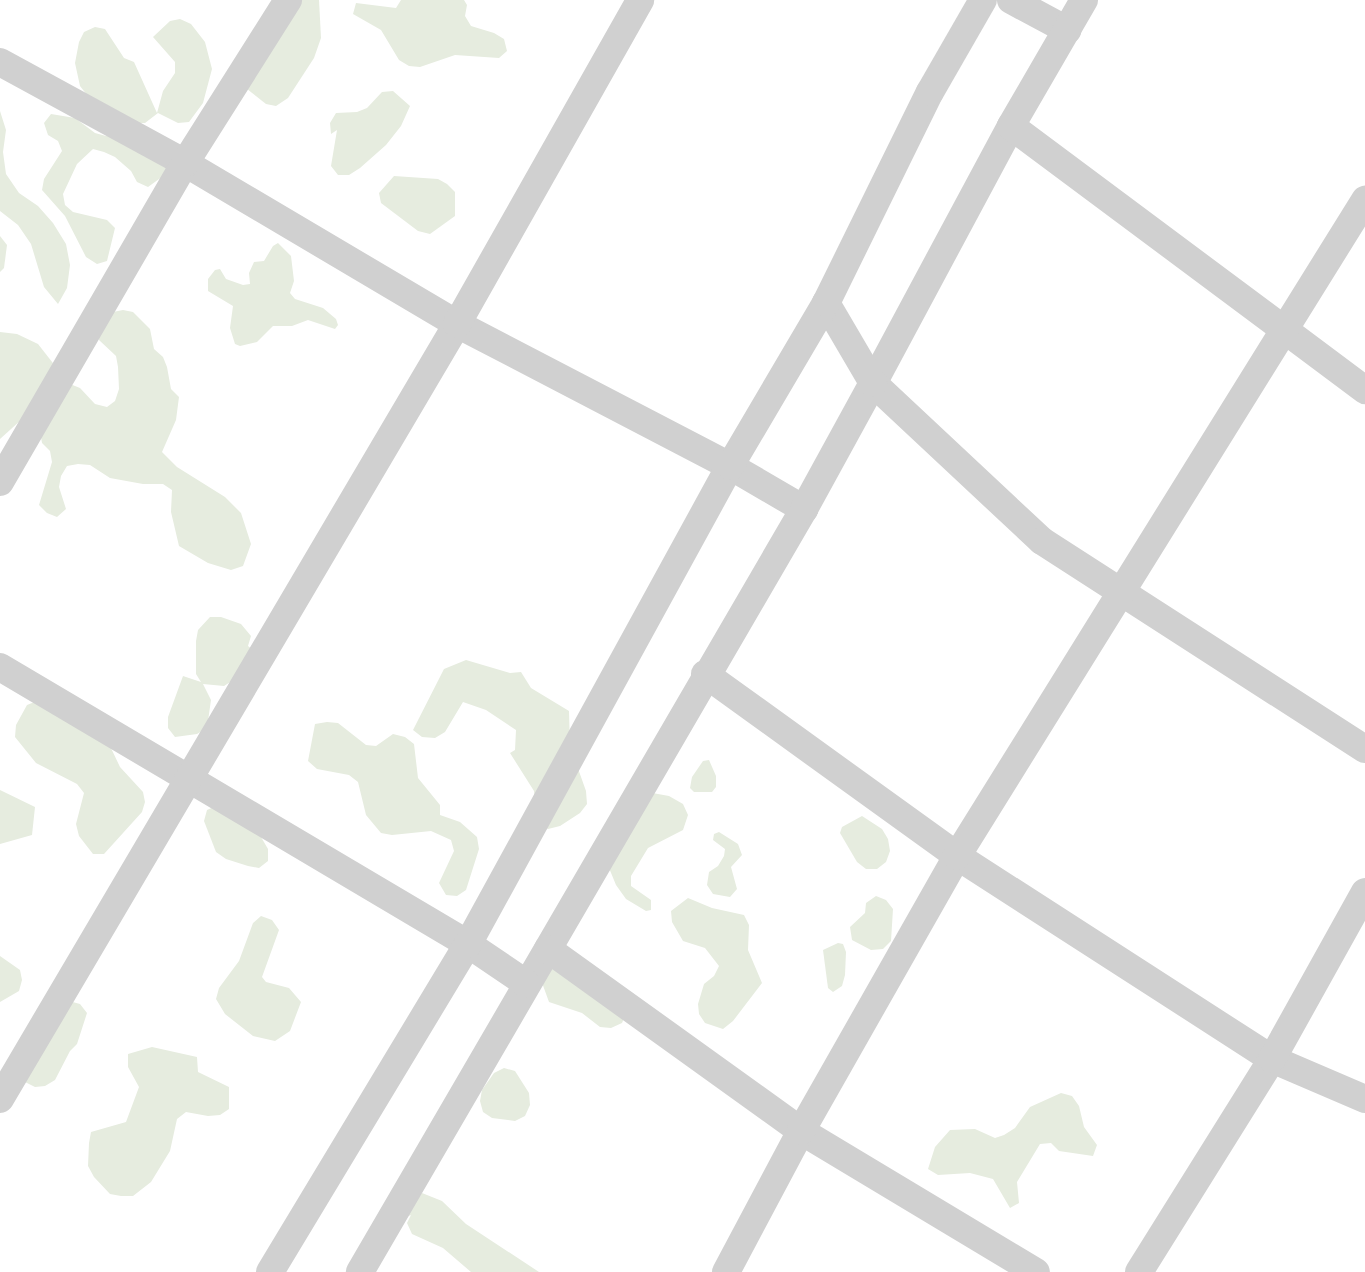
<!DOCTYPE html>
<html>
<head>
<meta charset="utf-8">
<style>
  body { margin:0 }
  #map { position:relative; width:1365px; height:1272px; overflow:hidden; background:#fff; font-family:Helvetica,sans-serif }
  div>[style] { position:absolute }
  .green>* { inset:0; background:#e6ecdf }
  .minor>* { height:28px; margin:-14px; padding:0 14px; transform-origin:14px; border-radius:14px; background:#d0d0d0 }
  span { translate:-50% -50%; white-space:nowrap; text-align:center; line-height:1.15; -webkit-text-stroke:5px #fff; paint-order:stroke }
</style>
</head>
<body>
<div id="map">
  <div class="green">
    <i style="clip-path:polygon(285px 0,319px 0,321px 38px,314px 58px,288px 98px,276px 106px,266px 104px,247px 89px)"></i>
    <i style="clip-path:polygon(401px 0,464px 0,467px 5px,465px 16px,471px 26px,494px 33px,504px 39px,507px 51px,499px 58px,455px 55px,420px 67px,409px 66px,399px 60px,381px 30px,353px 14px,356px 3px,396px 8px)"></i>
    <i style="clip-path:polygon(180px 19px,191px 24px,205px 42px,212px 69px,203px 103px,189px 122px,178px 123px,158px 113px,145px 123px,133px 123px,87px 95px,80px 86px,75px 63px,79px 42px,84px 32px,95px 27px,105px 29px,124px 58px,134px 62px,157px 113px,163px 91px,175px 73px,175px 62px,153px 37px,170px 21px)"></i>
    <i style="clip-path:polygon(393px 91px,410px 106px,401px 126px,386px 145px,360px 168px,349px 175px,338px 175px,331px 166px,337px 130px,331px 134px,330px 123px,336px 113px,357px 112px,367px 108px,382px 92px)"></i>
    <i style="clip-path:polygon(0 111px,6px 130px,3px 152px,6px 174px,19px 193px,38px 206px,53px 223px,66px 244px,70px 265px,67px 288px,58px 304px,44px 287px,31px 244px,18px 225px,0 211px)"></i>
    <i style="clip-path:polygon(51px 114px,75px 118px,95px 133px,106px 136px,129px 130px,167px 152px,166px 174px,148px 187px,137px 182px,131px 171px,115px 157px,104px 152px,93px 149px,77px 164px,63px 194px,65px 205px,73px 212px,107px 220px,115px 228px,107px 261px,97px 264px,86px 257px,65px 216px,42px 190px,44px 179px,62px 151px,58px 141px,48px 135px,44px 123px)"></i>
    <i style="clip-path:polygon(394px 176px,438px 179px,447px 184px,455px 192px,455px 216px,430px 234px,418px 231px,381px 203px,379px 193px)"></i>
    <i style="clip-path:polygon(0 236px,7px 245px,4px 268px,0 272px)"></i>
    <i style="clip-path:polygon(278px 243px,291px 256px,294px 281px,290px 293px,295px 299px,323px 308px,336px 319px,338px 325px,335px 329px,308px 320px,292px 326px,273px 326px,257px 342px,240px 346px,235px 344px,230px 328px,233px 306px,208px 291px,208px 279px,215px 270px,220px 269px,226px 279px,243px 285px,250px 284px,249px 273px,254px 262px,264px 261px,273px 246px)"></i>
    <i style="clip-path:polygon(123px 310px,133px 312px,150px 329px,154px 349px,163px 357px,167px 367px,171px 389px,179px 397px,176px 420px,162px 452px,177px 467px,225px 497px,241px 513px,251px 544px,243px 566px,231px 570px,208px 563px,179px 546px,171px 512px,172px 490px,163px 484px,143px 484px,110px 478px,90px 465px,78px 464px,67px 466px,61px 476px,59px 487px,66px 509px,57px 517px,47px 513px,39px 505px,52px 462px,50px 451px,42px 443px,40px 432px,70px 384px,80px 388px,95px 404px,107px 407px,115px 401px,119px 389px,118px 367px,116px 356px,99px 340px,99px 328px,113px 312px)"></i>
    <i style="clip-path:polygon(0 332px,17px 334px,38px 344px,56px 367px,32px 410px,0 439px)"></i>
    <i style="clip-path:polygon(210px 617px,221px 617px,241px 624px,251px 636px,248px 646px,253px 650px,235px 679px,224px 686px,203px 684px,211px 700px,207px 728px,197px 734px,175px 737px,168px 728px,168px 717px,183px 676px,201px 682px,196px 674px,196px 641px,198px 630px)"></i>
    <i style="clip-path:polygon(466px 660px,510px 673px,521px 672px,531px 688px,569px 711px,570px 746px,586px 791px,587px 804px,580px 813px,560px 826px,548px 829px,537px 823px,534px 791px,510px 753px,515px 750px,516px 730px,486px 710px,463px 702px,445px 732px,435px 738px,422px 737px,413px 730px,444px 669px)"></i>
    <i style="clip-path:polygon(37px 701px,110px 746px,120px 767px,143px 792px,145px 802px,142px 812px,104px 854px,93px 854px,79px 836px,76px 824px,84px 793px,77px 784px,36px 763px,15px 737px,16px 725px,27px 705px)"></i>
    <i style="clip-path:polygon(327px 722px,338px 723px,366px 745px,376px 746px,393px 734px,405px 737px,414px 744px,418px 778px,440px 805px,440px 815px,460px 822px,477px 837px,479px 849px,466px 890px,457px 896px,446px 895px,439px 883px,454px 851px,451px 840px,431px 831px,392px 835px,381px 833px,366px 815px,358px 782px,349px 775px,317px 769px,308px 761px,315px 724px)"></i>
    <i style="clip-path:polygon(709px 760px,716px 776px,716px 787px,712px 792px,694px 792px,690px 788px,692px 777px,703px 761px)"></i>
    <i style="clip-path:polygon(0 790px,35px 807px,32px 835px,0 844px)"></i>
    <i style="clip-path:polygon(647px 792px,669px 796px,683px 804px,688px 815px,683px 830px,648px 848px,631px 876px,631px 886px,651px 900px,651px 910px,646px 911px,626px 899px,616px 885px,609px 868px)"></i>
    <i style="clip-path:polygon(218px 805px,261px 837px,268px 849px,268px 861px,259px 868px,248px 866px,226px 859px,216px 852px,204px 821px,207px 810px)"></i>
    <i style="clip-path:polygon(862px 816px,882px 829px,888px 839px,890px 851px,886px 862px,877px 869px,866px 869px,857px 862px,840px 833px,842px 827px)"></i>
    <i style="clip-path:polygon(719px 832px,738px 844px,742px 855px,731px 867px,737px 889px,730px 897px,713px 894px,707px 885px,709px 872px,718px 866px,724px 856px,725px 849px,713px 840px,714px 834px)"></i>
    <i style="clip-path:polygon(876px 896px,886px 900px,893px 909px,891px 941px,883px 949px,871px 950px,852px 940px,850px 927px,865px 913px,866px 903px)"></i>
    <i style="clip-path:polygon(688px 898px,712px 908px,744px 915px,749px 925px,748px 950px,762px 983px,733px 1021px,723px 1029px,705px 1023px,699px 1014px,698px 1004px,704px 984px,714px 976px,719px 966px,705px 948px,683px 941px,672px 922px,671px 911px)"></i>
    <i style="clip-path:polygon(261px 916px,272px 920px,279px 930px,262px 977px,266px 982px,289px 988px,301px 1002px,290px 1031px,275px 1041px,253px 1036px,225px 1014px,216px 999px,219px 988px,239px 961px,253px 923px)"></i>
    <i style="clip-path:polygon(838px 943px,843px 944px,846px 952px,845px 975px,842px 986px,833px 992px,828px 988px,823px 950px)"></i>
    <i style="clip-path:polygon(0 956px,20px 970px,22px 980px,19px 991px,0 1002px)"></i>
    <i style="clip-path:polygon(556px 963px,626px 1014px,622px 1023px,611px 1028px,600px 1027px,582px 1013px,549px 1002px,541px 980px)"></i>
    <i style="clip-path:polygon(69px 1001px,80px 1004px,87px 1013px,77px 1044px,70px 1051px,55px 1080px,45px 1086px,35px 1087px,25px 1082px)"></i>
    <i style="clip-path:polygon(152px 1047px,197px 1057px,198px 1072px,229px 1087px,229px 1109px,220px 1115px,208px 1116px,186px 1112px,177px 1119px,170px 1151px,151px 1182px,133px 1196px,121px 1196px,110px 1194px,94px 1177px,88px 1166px,89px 1143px,91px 1132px,126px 1122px,139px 1087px,128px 1067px,128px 1054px)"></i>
    <i style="clip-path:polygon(504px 1068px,515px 1071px,529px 1093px,530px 1105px,525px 1116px,515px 1121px,492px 1118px,483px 1112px,480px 1101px,482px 1090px,494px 1073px)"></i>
    <i style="clip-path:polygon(1061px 1093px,1072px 1096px,1079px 1106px,1084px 1127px,1097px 1145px,1093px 1156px,1059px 1151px,1051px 1143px,1040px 1144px,1017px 1182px,1019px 1203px,1010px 1208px,993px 1179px,970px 1173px,938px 1175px,928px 1169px,935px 1147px,950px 1130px,975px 1129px,995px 1138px,1004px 1135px,1015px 1128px,1030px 1107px)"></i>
    <i style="clip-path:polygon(422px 1193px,442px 1201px,466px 1224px,539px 1272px,471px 1272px,443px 1248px,412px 1234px,407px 1223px,411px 1215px,404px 1218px)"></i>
  </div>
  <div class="minor">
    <i style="left:1011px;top:0;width:64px;rotate:28.2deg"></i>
    <i style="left:1084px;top:0;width:146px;rotate:120.1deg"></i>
    <i style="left:1011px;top:126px;width:292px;rotate:118.2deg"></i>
    <i style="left:873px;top:383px;width:231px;rotate:43.1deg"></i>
    <i style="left:1042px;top:541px;width:384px;rotate:32.8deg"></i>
    <i style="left:0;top:62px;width:211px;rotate:28.6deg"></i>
    <i style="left:185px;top:163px;width:316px;rotate:30.6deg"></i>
    <i style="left:457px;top:324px;width:308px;rotate:27.5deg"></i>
    <i style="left:730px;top:466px;width:86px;rotate:30.2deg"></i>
    <i style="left:804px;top:509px;width:883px;rotate:120.2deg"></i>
    <i style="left:1011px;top:126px;width:442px;rotate:36.7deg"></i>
    <i style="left:0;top:482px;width:369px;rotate:-59.9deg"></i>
    <i style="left:185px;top:163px;width:193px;rotate:-57.7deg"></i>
    <i style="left:804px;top:509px;width:144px;rotate:-61.3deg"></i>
    <i style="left:873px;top:383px;width:93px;rotate:-120.4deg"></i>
    <i style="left:0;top:667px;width:544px;rotate:30.62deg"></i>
    <i style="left:468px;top:944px;width:71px;rotate:34.1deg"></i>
    <i style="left:705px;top:674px;width:311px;rotate:35.8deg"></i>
    <i style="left:957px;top:856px;width:375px;rotate:32.8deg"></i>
    <i style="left:1272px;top:1059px;width:101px;rotate:23.3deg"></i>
    <i style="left:548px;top:949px;width:312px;rotate:35.7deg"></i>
    <i style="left:801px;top:1131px;width:274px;rotate:31deg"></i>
    <i style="left:0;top:1099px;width:900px;rotate:-59.47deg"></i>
    <i style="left:457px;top:324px;width:372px;rotate:-60.5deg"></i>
    <i style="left:270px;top:1272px;width:383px;rotate:-58.9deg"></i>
    <i style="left:468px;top:944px;width:545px;rotate:-61.27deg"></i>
    <i style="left:730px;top:466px;width:189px;rotate:-59.5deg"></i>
    <i style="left:826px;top:303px;width:235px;rotate:-63.8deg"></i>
    <i style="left:930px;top:92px;width:106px;rotate:-60.1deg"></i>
    <i style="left:726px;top:1272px;width:160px;rotate:-62deg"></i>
    <i style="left:801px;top:1131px;width:316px;rotate:-60.4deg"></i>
    <i style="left:957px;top:856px;width:773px;rotate:-58.12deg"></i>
    <i style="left:1139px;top:1272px;width:251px;rotate:-58deg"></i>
    <i style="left:1272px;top:1059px;width:191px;rotate:-60.9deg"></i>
  </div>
</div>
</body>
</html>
